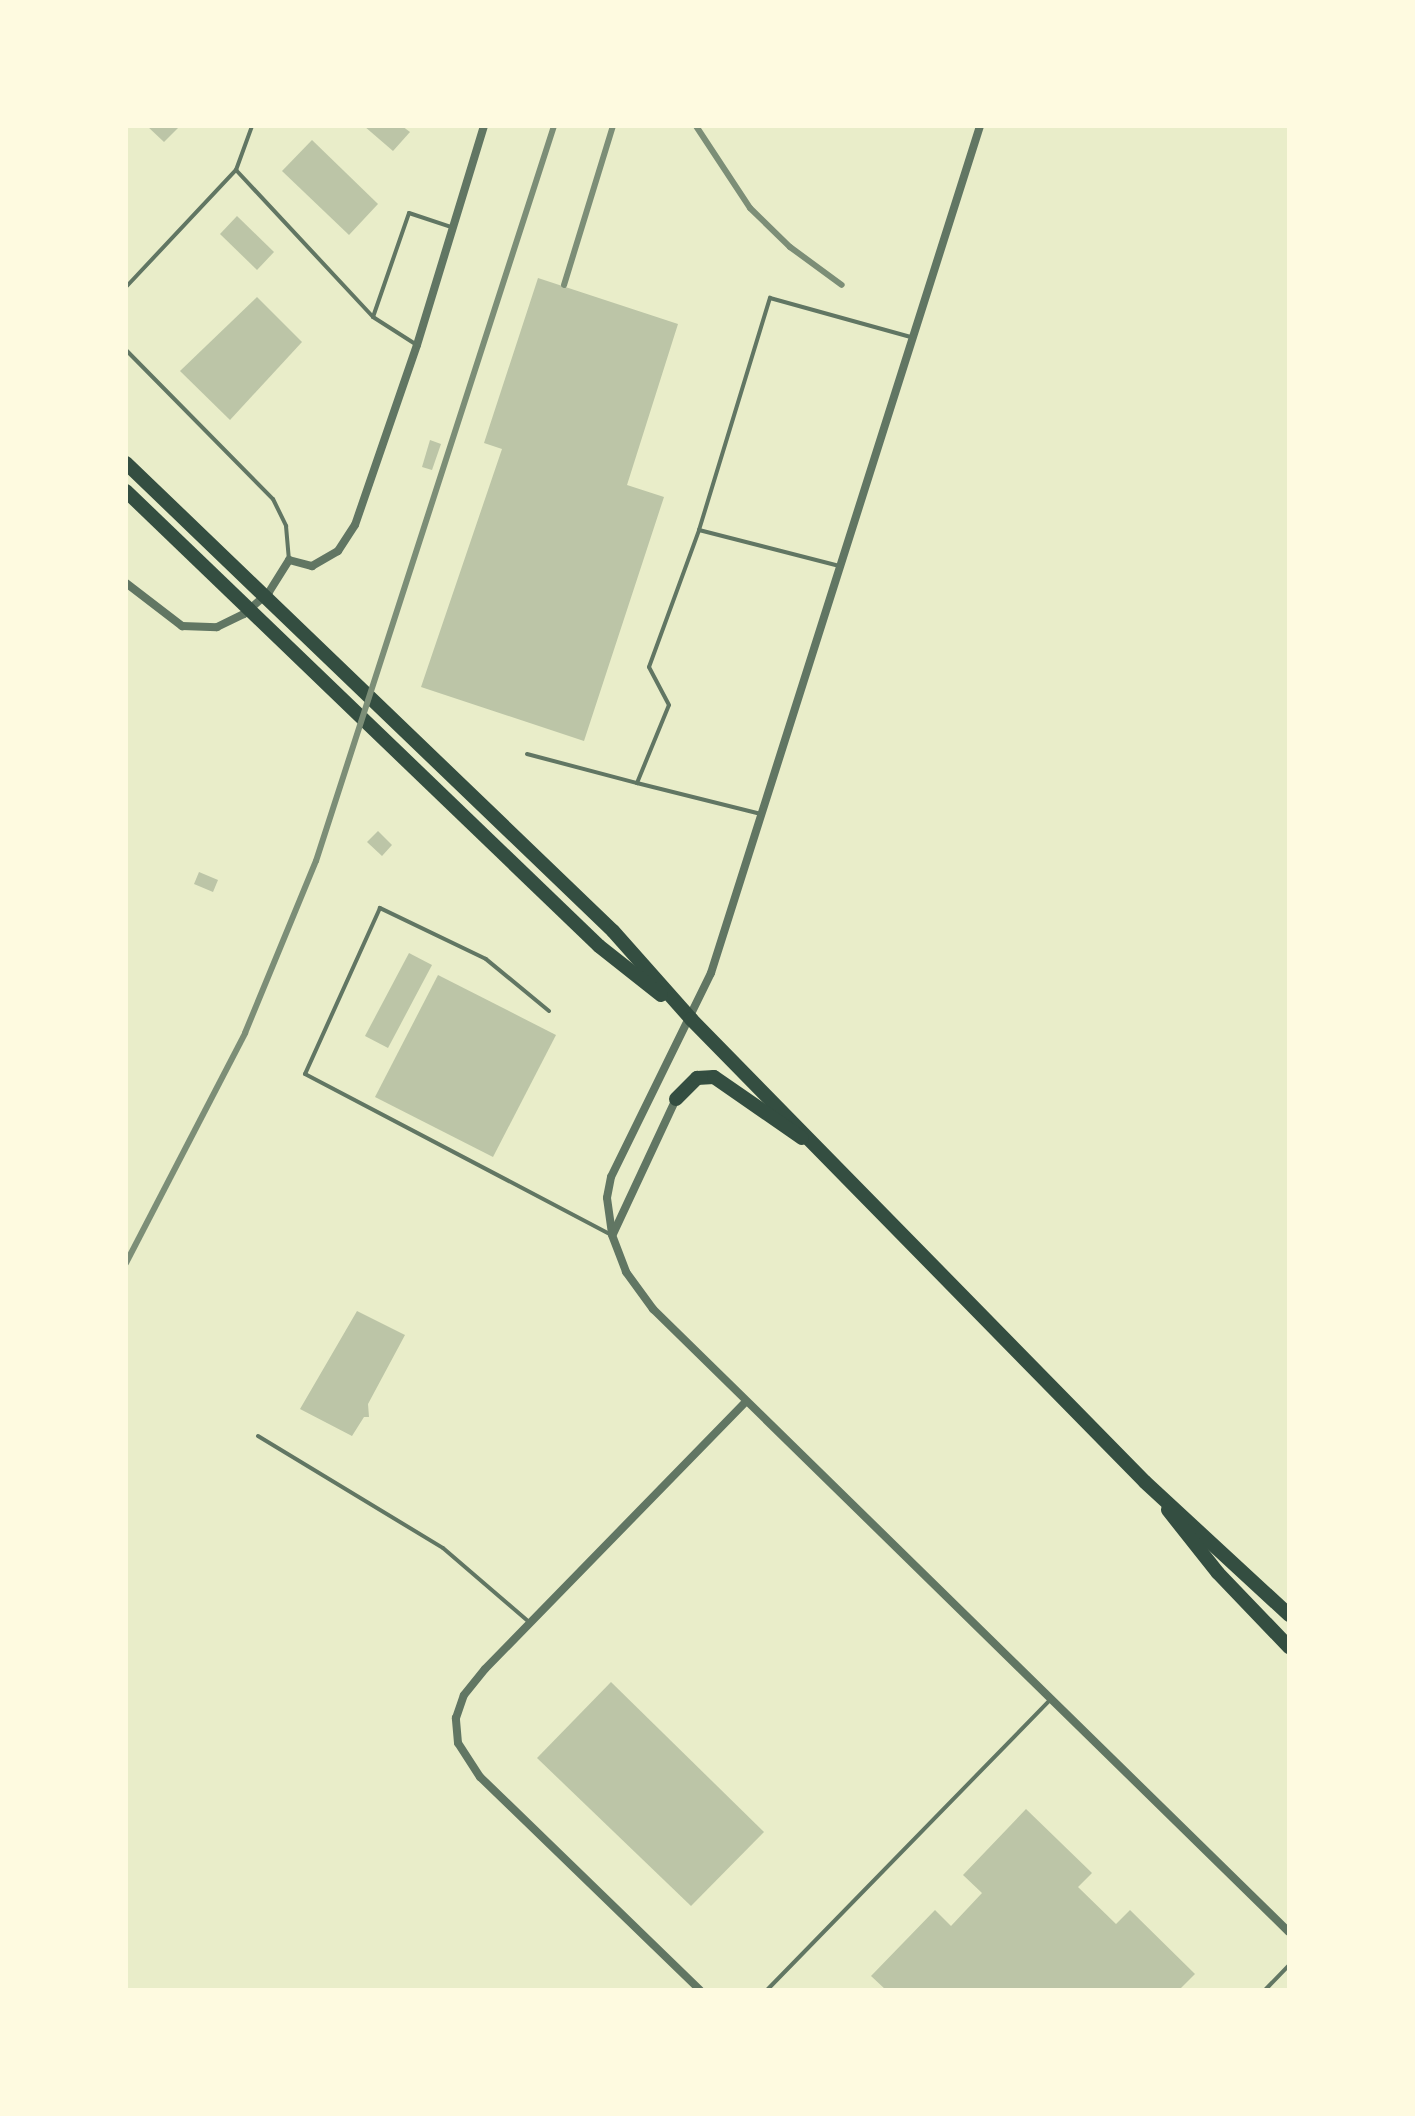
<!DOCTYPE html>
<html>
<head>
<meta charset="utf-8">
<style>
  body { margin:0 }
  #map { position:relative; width:1415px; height:2116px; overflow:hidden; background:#e9edc9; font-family:Figtree,sans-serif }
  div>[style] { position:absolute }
  .building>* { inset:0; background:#bcc5a7 }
  .service>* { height:4px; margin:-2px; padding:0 2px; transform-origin:2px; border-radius:2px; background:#617663 }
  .minor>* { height:8px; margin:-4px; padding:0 4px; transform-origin:4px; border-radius:4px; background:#617663 }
  .primary>* { height:14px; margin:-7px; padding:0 7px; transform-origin:7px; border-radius:7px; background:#344e41 }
  .rail>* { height:6px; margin:-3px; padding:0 3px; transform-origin:3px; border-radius:3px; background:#7c8e77 }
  span { translate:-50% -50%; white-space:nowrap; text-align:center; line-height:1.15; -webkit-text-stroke:6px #fefae0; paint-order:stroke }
  .frame { position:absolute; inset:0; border:128px solid #fefae0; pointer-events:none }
</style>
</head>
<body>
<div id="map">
  <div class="building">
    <i style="clip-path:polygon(147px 126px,180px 126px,164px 142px)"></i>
    <i style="clip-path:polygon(364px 126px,402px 126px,410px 132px,393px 151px)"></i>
    <i style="clip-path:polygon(312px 140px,378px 204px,349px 235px,282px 171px)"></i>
    <i style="clip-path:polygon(237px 216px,274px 252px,257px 270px,220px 234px)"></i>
    <i style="clip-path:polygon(538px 278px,678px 324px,627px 485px,664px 497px,584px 741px,421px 687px,502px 449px,484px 443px)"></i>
    <i style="clip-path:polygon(257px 297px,302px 342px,230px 420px,180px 371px)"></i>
    <i style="clip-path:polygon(430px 440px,441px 444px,432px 470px,422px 467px)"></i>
    <i style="clip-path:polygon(378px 831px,392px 845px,382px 856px,367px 842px)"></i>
    <i style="clip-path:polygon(199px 872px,218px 880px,213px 892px,194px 884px)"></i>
    <i style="clip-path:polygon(409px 953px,432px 965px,388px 1048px,365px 1036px)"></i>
    <i style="clip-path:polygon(438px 975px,556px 1035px,493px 1157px,375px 1097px)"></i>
    <i style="clip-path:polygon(357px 1311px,405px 1335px,368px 1404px,369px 1417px,364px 1417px,352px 1436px,300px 1409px)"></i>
    <i style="clip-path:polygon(611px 1682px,764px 1832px,691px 1906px,537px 1758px)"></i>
    <i style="clip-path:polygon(1026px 1809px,1092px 1873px,1078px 1887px,1116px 1924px,1130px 1910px,1195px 1974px,1179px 1990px,886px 1990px,871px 1976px,935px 1910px,951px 1926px,982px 1893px,963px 1875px)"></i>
  </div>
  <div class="service">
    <i style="left:236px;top:170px;width:201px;rotate:47deg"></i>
    <i style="left:373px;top:317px;width:52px;rotate:32.5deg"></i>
    <i style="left:126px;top:287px;width:161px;rotate:-46.8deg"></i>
    <i style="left:236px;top:170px;width:47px;rotate:-70deg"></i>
    <i style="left:373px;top:317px;width:110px;rotate:-70.9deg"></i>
    <i style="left:409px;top:213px;width:44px;rotate:18.4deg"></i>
    <i style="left:126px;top:350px;width:209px;rotate:45.4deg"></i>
    <i style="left:273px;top:499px;width:30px;rotate:64deg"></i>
    <i style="left:286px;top:526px;width:34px;rotate:85deg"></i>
    <i style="left:699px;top:530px;width:145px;rotate:14.4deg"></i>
    <i style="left:527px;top:754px;width:114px;rotate:14.8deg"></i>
    <i style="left:761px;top:814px;width:128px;rotate:-166deg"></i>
    <i style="left:637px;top:783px;width:84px;rotate:-67.7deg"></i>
    <i style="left:669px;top:705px;width:43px;rotate:-117.8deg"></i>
    <i style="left:649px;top:667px;width:146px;rotate:-69.9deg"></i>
    <i style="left:699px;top:530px;width:243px;rotate:-73deg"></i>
    <i style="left:770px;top:298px;width:146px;rotate:15.5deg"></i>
    <i style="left:549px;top:1011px;width:82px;rotate:-140.5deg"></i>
    <i style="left:486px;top:959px;width:118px;rotate:-154.3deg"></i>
    <i style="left:380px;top:908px;width:182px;rotate:114.3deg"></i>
    <i style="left:305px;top:1074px;width:344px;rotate:27.7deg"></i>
    <i style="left:258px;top:1436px;width:216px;rotate:31.2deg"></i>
    <i style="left:443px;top:1548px;width:112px;rotate:40.7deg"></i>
    <i style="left:767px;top:1990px;width:405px;rotate:-45.7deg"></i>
    <i style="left:1265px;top:1990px;width:35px;rotate:-46deg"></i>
  </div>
  <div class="minor">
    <i style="left:980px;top:126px;width:889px;rotate:107.62deg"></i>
    <i style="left:711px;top:973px;width:227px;rotate:116.1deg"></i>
    <i style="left:611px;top:1177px;width:21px;rotate:101deg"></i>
    <i style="left:607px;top:1198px;width:37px;rotate:82deg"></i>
    <i style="left:612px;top:1235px;width:40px;rotate:69deg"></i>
    <i style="left:626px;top:1272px;width:46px;rotate:53.9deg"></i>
    <i style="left:653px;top:1309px;width:890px;rotate:44.41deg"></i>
    <i style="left:126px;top:583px;width:71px;rotate:37.5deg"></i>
    <i style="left:182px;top:626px;width:35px;rotate:2deg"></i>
    <i style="left:217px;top:627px;width:30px;rotate:-26deg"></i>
    <i style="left:244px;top:614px;width:33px;rotate:-41deg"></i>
    <i style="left:269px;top:592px;width:38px;rotate:-58deg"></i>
    <i style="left:289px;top:560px;width:24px;rotate:15deg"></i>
    <i style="left:312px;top:566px;width:30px;rotate:-30deg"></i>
    <i style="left:338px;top:551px;width:31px;rotate:-57deg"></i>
    <i style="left:355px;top:525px;width:190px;rotate:-71deg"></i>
    <i style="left:417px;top:345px;width:229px;rotate:-73deg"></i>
    <i style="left:613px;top:1234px;width:149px;rotate:-65deg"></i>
    <i style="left:700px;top:1990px;width:306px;rotate:-135.9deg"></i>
    <i style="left:480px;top:1777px;width:40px;rotate:-122.9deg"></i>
    <i style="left:458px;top:1743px;width:25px;rotate:-95deg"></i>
    <i style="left:456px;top:1718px;width:24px;rotate:-71deg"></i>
    <i style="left:464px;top:1695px;width:33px;rotate:-51deg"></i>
    <i style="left:485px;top:1669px;width:373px;rotate:-45.7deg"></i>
  </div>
  <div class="primary">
    <i style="left:126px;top:463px;width:675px;rotate:43.86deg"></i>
    <i style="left:613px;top:931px;width:118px;rotate:48.4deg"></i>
    <i style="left:691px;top:1019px;width:648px;rotate:45.56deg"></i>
    <i style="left:1145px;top:1482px;width:196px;rotate:42.7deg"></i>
    <i style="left:126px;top:491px;width:656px;rotate:43.89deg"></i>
    <i style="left:599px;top:946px;width:79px;rotate:38.3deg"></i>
    <i style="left:676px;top:1099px;width:30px;rotate:-45deg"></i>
    <i style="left:697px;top:1078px;width:17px;rotate:-3deg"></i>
    <i style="left:714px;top:1077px;width:107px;rotate:34.7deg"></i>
    <i style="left:1168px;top:1510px;width:80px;rotate:51.6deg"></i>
    <i style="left:1218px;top:1573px;width:103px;rotate:46.2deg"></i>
  </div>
  <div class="rail">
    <i style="left:696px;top:126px;width:98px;rotate:56.6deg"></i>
    <i style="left:750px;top:208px;width:56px;rotate:44.3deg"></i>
    <i style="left:790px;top:247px;width:64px;rotate:36.2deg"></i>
    <i style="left:564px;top:285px;width:166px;rotate:-72.9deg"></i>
    <i style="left:126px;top:1263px;width:259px;rotate:-62.6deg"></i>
    <i style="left:245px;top:1033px;width:186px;rotate:-67.6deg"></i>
    <i style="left:316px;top:861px;width:773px;rotate:-72.06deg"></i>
  </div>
  <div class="frame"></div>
</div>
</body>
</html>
